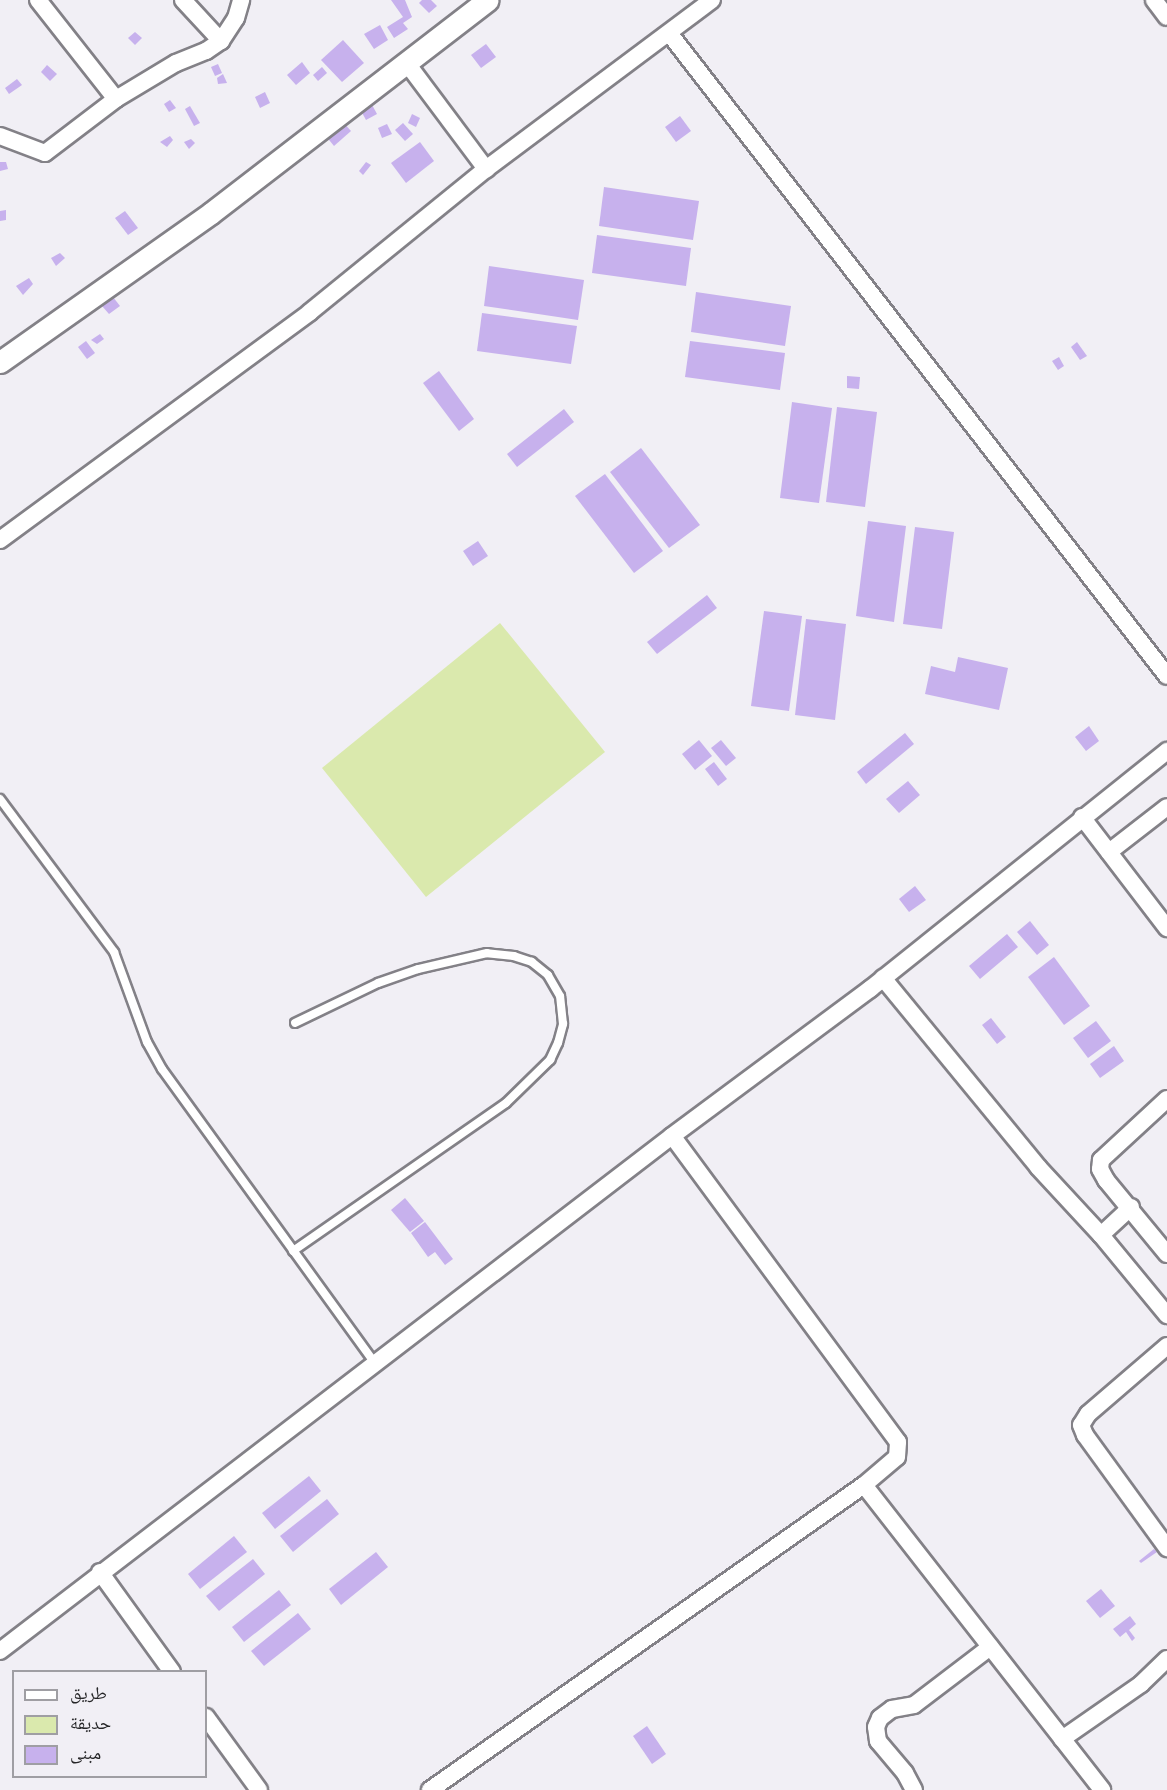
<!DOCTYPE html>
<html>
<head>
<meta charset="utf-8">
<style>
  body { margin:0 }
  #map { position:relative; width:1167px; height:1790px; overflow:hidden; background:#f1eff5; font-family:"Nunito Sans","Noto Naskh Arabic",sans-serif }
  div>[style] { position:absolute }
  .green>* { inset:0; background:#dae9ad }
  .building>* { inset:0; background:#c7b1ed }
  .roads { filter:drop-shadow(2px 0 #838187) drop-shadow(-2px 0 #838187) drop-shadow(0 2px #838187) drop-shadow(0 -2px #838187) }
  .service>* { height:8px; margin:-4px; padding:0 4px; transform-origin:4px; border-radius:4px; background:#fff }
  .minor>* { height:16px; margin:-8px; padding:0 8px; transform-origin:8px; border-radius:8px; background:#fff }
  .tertiary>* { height:21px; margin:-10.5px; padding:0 10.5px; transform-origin:10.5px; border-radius:10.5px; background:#fff }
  span { translate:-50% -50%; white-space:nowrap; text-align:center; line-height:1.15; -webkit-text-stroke:5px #f1eff5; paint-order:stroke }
  .legend { position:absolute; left:12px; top:1670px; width:195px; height:108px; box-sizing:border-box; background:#f1eff5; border:2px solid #9f9ea3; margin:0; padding:8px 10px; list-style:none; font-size:18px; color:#252527 }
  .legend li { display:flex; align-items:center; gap:12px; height:30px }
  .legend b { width:30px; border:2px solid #9f9ea3 }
</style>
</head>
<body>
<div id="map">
  <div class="green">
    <i style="clip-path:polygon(500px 623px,605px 752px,426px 897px,322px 768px)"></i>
  </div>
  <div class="building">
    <i style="clip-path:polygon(391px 0,405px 0,412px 17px,403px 23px,408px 29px,394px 38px,387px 27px,403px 17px)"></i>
    <i style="clip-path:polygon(422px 0,431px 0,437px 6px,429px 13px,419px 3px)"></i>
    <i style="clip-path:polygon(380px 25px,388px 40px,374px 49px,364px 34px)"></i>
    <i style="clip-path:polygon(135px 32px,142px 38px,135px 45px,128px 38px)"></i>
    <i style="clip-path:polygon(343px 40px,364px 63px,342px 82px,321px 60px)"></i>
    <i style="clip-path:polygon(486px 44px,496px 57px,481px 68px,471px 55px)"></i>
    <i style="clip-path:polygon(302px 62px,310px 73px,296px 85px,287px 75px)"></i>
    <i style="clip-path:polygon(218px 64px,222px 73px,215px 76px,211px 67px)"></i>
    <i style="clip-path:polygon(47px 65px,57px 74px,50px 81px,41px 72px)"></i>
    <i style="clip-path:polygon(322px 67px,327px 73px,318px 81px,313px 75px)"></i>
    <i style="clip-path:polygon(223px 74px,227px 83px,218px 84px,217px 78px)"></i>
    <i style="clip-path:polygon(17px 79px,22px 85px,9px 94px,5px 88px)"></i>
    <i style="clip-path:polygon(265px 92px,270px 103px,260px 108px,255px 97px)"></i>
    <i style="clip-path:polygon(170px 100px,176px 108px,169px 112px,164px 104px)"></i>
    <i style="clip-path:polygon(371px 103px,377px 114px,366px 120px,360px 109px)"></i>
    <i style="clip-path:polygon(190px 106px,200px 123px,194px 126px,185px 109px)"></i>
    <i style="clip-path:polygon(412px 114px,420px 118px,416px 127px,408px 123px)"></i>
    <i style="clip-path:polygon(680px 116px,691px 131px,676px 142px,665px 127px)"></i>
    <i style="clip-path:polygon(342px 121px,351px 131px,334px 146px,325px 135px)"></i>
    <i style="clip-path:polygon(403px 123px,413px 134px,405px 141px,395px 130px)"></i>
    <i style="clip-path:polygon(387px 124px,392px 134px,382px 138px,378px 128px)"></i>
    <i style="clip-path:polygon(170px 136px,173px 140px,167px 147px,160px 142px)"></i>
    <i style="clip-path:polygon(191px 139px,195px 143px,189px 149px,184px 142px)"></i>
    <i style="clip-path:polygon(420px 142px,434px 161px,406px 183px,391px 163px)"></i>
    <i style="clip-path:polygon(0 162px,6px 162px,8px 169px,0 171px)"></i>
    <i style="clip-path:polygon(366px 162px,371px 165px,363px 175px,359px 171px)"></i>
    <i style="clip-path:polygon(604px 187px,699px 201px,693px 240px,599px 226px)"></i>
    <i style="clip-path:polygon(6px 210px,6px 220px,0 221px,0 211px)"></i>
    <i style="clip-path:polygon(125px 211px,138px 228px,128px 235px,115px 218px)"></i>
    <i style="clip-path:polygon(597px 235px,691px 248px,686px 286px,592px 273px)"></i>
    <i style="clip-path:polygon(60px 253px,65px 258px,56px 266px,51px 258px)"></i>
    <i style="clip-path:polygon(489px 266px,584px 280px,578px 320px,484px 306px)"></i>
    <i style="clip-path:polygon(29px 278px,33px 284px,23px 295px,16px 286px)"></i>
    <i style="clip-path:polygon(696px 292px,791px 306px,785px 346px,691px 332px)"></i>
    <i style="clip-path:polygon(113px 297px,120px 306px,109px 314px,102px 306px)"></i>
    <i style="clip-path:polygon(482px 313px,577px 326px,571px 364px,477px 351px)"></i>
    <i style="clip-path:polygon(100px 334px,104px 339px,97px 344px,91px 340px)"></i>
    <i style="clip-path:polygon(86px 341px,95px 353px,87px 359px,78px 347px)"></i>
    <i style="clip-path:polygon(690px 341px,785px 353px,780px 390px,685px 377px)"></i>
    <i style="clip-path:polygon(1077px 342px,1087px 356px,1080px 360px,1071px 347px)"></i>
    <i style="clip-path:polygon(1059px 357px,1064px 366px,1058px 370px,1052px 361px)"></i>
    <i style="clip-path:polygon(439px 371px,474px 419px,459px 431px,423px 383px)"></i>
    <i style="clip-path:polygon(847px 376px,860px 377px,859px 389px,847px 388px)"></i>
    <i style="clip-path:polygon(792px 402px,832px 408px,819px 503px,780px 498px)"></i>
    <i style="clip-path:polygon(837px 407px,877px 412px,865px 507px,826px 502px)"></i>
    <i style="clip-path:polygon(564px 409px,574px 422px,517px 467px,507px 454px)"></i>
    <i style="clip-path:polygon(641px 448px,700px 525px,669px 548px,610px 472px)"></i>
    <i style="clip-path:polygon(605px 474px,663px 551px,634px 573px,575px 496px)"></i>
    <i style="clip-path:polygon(868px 521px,906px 526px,894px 622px,856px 616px)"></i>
    <i style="clip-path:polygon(915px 527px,954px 532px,942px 629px,903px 624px)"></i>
    <i style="clip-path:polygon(478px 541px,488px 556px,473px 566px,463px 551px)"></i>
    <i style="clip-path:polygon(707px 595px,717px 608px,657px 654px,647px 642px)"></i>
    <i style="clip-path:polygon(764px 611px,802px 616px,789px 711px,751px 706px)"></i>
    <i style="clip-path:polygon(806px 619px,846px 624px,835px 720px,795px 715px)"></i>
    <i style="clip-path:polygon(958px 657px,1008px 668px,999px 710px,925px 694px,931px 666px,955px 672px)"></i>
    <i style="clip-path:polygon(1089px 726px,1099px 741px,1086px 751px,1075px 737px)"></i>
    <i style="clip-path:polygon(905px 733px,914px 744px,866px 784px,857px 772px)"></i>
    <i style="clip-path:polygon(699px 740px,712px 756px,695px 770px,682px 754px)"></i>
    <i style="clip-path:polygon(721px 740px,736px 758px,726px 766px,711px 748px)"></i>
    <i style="clip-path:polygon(714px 762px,727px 779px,718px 786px,705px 769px)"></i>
    <i style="clip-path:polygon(908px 781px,920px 795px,899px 813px,886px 799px)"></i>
    <i style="clip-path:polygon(915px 886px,926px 900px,909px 912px,899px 899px)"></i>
    <i style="clip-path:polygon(1030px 921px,1049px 945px,1037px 955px,1017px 932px)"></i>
    <i style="clip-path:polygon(1007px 934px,1018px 947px,980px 979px,969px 966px)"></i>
    <i style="clip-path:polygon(1054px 957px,1090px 1006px,1064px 1025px,1028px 977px)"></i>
    <i style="clip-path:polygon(991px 1018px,1006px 1037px,997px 1044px,982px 1025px)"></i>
    <i style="clip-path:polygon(1096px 1021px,1111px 1041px,1088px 1058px,1073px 1038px)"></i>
    <i style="clip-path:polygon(1114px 1046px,1124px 1061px,1100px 1078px,1090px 1064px)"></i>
    <i style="clip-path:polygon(405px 1198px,424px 1221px,410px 1232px,391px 1210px)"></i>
    <i style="clip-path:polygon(425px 1222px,453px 1259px,445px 1265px,435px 1252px,428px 1257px,411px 1233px)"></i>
    <i style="clip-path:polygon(309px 1476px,321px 1491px,275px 1529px,262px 1513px)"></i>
    <i style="clip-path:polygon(327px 1499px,339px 1514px,293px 1552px,280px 1536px)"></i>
    <i style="clip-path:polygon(234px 1536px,247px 1552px,200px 1589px,188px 1574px)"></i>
    <i style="clip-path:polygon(1154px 1549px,1157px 1552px,1141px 1563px,1139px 1561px)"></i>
    <i style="clip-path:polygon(376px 1552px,388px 1567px,341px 1605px,329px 1589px)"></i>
    <i style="clip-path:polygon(253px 1559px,265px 1574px,219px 1611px,206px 1596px)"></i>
    <i style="clip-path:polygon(1101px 1589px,1115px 1606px,1100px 1618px,1086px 1601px)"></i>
    <i style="clip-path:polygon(279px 1590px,291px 1605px,244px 1642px,232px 1627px)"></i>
    <i style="clip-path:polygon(298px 1613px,311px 1629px,264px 1666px,251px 1651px)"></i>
    <i style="clip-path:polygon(1130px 1616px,1136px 1624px,1129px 1630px,1135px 1638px,1132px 1641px,1126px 1632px,1120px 1637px,1113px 1629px)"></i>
    <i style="clip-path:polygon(647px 1726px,666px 1754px,652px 1764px,633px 1736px)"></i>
  </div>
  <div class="roads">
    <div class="service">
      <i style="left:0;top:799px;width:191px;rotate:53.3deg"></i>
      <i style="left:114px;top:952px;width:96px;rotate:69.9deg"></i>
      <i style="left:147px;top:1042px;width:31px;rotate:61deg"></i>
      <i style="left:162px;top:1069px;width:363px;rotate:54.1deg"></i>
      <i style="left:293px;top:1251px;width:259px;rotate:-34.8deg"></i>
      <i style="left:506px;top:1103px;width:62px;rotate:-44.3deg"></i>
      <i style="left:550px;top:1060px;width:19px;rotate:-65deg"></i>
      <i style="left:558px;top:1043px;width:20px;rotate:-75deg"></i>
      <i style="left:563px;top:1024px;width:28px;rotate:-96deg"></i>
      <i style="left:560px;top:996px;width:24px;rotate:-120deg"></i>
      <i style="left:548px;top:975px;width:21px;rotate:-141deg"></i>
      <i style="left:532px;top:962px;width:19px;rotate:-162deg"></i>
      <i style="left:514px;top:956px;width:27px;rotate:-174deg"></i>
      <i style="left:487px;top:953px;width:71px;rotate:166.9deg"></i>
      <i style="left:418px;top:969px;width:42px;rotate:160.7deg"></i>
      <i style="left:378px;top:983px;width:92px;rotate:154.3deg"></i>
    </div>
    <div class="minor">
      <i style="left:38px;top:0;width:126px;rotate:51.8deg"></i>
      <i style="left:183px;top:0;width:56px;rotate:47.2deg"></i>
      <i style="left:1154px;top:0;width:21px;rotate:53deg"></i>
      <i style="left:669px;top:33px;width:813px;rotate:52.24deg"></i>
      <i style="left:406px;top:62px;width:134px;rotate:53.2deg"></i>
      <i style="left:0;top:136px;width:48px;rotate:20.7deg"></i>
      <i style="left:45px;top:153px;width:89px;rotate:-37.3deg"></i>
      <i style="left:116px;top:99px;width:70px;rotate:-31deg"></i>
      <i style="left:176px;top:63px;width:32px;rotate:-22deg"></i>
      <i style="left:206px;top:51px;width:18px;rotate:-34deg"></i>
      <i style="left:221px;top:41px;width:27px;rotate:-57deg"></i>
      <i style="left:236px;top:18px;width:19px;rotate:-74deg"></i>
      <i style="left:0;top:540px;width:385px;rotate:-36.3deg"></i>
      <i style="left:310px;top:312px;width:227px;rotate:-39.1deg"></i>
      <i style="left:486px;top:169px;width:282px;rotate:-36.8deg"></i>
      <i style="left:1082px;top:817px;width:140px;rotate:52.6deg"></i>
      <i style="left:1109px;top:852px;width:73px;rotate:-37.8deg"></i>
      <i style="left:883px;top:978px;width:244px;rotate:50.6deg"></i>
      <i style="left:1038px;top:1167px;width:93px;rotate:47.2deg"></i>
      <i style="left:1101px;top:1235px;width:104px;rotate:50.5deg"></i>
      <i style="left:1167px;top:1099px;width:90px;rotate:137.3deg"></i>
      <i style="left:1101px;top:1160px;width:9px;rotate:96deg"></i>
      <i style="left:1100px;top:1169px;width:13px;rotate:61deg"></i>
      <i style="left:1106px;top:1180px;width:96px;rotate:50.5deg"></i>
      <i style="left:1101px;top:1235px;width:41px;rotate:-43deg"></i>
      <i style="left:1167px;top:1346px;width:104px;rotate:139.3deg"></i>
      <i style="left:1088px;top:1414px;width:13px;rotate:122deg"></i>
      <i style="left:1081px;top:1425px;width:11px;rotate:68deg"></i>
      <i style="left:1085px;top:1435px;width:140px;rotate:54deg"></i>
      <i style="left:864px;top:1485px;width:387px;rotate:52deg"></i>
      <i style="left:100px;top:1572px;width:123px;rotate:54.2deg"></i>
      <i style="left:0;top:1651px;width:847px;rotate:-37.47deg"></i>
      <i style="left:672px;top:1136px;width:247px;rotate:-36.6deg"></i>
      <i style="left:870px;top:989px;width:381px;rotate:-38.7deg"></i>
      <i style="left:206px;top:1717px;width:90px;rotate:54deg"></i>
      <i style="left:1062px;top:1739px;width:96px;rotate:-34.8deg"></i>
      <i style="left:1141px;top:1684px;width:36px;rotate:-44deg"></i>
      <i style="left:430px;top:1790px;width:530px;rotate:-35.1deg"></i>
      <i style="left:864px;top:1485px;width:43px;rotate:-40.3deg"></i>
      <i style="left:897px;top:1457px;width:15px;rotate:-86deg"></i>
      <i style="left:898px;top:1442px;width:380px;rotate:-126.4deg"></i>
      <i style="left:914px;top:1790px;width:19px;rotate:-118deg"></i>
      <i style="left:905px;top:1773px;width:42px;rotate:-130.2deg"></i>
      <i style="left:878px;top:1741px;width:14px;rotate:-98deg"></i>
      <i style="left:876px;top:1727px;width:10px;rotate:-66deg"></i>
      <i style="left:880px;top:1718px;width:15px;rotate:-37deg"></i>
      <i style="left:892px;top:1709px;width:22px;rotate:-10deg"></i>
      <i style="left:914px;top:1705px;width:96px;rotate:-37.3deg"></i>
    </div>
    <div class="tertiary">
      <i style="left:0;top:362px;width:258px;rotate:-35.2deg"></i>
      <i style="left:211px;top:213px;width:349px;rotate:-37.6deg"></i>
    </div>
  </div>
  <ul class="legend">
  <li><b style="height:8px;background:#fff"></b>طريق</li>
  <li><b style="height:16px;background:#dae9ad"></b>حديقة</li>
  <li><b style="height:16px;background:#c7b1ed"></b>مبنى</li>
  </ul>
</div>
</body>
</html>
